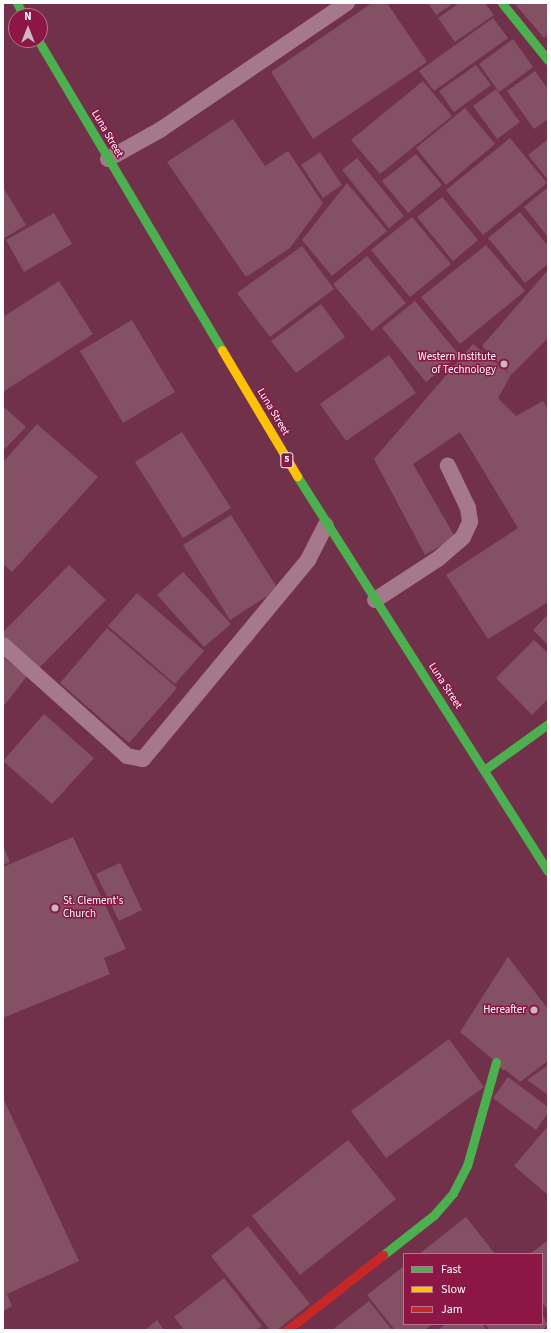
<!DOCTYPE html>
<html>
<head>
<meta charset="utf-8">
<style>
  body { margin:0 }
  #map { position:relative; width:551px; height:1333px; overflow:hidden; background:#71314a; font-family:"Source Sans 3",sans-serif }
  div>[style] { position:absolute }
  .building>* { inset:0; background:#835064 }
  .secondary-tunnel>* { height:22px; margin-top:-11px; transform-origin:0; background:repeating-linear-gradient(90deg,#865065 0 22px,transparent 0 33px) }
  .lane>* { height:16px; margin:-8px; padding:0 8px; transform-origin:8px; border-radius:8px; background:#a5788b }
  .fast>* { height:9px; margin:-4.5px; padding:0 4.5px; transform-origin:4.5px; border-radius:4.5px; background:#4caf50 }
  .slow>* { height:9px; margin:-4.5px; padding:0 4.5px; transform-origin:4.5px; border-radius:4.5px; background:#ffc107 }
  .jam>* { height:9px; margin:-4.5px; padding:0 4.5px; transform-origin:4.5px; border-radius:4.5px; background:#c62828 }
  .dots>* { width:11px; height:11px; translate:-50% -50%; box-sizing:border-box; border:2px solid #8c1644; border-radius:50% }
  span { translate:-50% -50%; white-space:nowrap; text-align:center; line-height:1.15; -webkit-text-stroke:3px #8c1644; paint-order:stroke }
  .shield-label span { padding:1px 3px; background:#8c1644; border:1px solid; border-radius:3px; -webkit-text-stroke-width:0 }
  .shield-label { font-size:10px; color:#fff; font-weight:700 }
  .street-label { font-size:11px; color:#fff }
  .poi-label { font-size:11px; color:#fff }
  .right { translate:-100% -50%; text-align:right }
  .left { translate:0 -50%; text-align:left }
  .frame { position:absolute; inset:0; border:4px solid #fff; pointer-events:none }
  .legend { position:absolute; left:403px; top:1253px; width:140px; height:72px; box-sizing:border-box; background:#8c1644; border:1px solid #ba738f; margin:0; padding:5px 7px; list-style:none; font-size:12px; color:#fff }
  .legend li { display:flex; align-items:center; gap:8px; height:20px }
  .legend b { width:20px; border:1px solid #ba738f }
  .north { position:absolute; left:8px; top:8px; width:40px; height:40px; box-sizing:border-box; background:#8c1644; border:1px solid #ba738f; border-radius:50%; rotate:0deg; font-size:11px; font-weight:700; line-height:16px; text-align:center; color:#fff }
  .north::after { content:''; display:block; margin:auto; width:14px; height:18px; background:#cdb7c0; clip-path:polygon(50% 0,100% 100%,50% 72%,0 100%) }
</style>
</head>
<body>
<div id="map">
  <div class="building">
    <i style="clip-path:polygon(372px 3px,387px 3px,427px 62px,313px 139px,271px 72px)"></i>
    <i style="clip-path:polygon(428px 3px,454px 3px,436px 15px)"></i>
    <i style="clip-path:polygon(459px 3px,485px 3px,494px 15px,455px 42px,438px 18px)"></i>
    <i style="clip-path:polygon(514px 3px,548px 3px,548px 34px,544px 38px)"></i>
    <i style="clip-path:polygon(493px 18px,508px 38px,434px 91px,419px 71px)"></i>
    <i style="clip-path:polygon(513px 39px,533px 67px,499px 92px,479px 64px)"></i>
    <i style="clip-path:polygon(476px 65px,491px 85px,454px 112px,439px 91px)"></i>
    <i style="clip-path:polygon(535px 71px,548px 89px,548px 119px,534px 129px,507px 91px)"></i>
    <i style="clip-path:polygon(423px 81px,452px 116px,380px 174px,351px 140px)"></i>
    <i style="clip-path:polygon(496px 89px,520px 122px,497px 139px,473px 106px)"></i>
    <i style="clip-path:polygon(465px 108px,495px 144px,446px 185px,416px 148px)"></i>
    <i style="clip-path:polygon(233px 119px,265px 166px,288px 151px,323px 203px,290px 248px,246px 277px,167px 162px)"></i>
    <i style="clip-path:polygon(510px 138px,547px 183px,483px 235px,446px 190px)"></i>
    <i style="clip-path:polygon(548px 139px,548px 180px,528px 155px)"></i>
    <i style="clip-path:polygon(320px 152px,342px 185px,323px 198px,301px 165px)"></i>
    <i style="clip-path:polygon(416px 154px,442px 185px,408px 213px,382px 181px)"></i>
    <i style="clip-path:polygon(357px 158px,404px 216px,389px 228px,342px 170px)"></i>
    <i style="clip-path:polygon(347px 183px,387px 231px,332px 276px,302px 240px)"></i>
    <i style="clip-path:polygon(3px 187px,26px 225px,3px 239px)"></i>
    <i style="clip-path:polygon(547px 188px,548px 190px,548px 237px,524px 207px)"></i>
    <i style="clip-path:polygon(442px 197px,478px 240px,453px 261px,417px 217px)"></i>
    <i style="clip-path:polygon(520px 212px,548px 246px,548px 264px,525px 283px,488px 238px)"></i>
    <i style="clip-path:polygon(54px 213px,72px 244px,24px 272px,6px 240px)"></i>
    <i style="clip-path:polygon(412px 217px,451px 264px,410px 297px,371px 250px)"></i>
    <i style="clip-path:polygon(486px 245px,525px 291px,460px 344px,421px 297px)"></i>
    <i style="clip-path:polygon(302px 246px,334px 289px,270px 337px,237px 293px)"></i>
    <i style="clip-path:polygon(367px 256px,406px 303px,372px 331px,333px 284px)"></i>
    <i style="clip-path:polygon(548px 270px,548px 338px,511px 375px,482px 346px)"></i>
    <i style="clip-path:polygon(59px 281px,93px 334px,3px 392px,3px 317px)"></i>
    <i style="clip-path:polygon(415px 301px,459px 355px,426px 382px,382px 328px)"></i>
    <i style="clip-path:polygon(321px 304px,345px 337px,296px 373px,271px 341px)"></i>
    <i style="clip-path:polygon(132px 320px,175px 392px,123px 423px,80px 351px)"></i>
    <i style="clip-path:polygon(473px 344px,511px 375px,498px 398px,516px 416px,543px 401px,548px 409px,548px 602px,488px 639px,446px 575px,518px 528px,460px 432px,413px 464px,455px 537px,425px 555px,374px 459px)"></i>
    <i style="clip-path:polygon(389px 355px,416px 393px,346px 441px,320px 404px)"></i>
    <i style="clip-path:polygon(3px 406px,26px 427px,3px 451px)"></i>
    <i style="clip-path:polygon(37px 424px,98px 477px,12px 572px,3px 564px,3px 462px)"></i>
    <i style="clip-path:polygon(182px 432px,231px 508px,183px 538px,135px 462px)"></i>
    <i style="clip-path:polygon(231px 515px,278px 589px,230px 620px,183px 545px)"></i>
    <i style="clip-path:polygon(69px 565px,106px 600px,35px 672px,3px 640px,3px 632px)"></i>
    <i style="clip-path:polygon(183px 572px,231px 624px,204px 647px,157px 595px)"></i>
    <i style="clip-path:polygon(137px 593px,204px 651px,175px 684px,108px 626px)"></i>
    <i style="clip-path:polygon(548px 614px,548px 645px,533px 630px)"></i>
    <i style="clip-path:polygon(107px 628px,177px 688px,129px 743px,60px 683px)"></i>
    <i style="clip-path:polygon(534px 640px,548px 653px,548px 699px,532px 715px,496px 678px)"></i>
    <i style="clip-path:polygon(3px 657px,27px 676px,3px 707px)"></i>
    <i style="clip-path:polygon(44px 714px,94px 758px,52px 804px,3px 761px)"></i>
    <i style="clip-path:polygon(73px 837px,126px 949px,104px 958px,110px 974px,3px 1018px,3px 867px)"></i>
    <i style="clip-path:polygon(3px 846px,10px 862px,3px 865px)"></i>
    <i style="clip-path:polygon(120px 863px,142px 910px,119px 921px,96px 874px)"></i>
    <i style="clip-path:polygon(508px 957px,548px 1009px,548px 1061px,520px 1082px,460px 1032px)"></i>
    <i style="clip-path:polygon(449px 1039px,484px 1087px,386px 1158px,351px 1111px)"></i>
    <i style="clip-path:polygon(548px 1065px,548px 1095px,527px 1080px)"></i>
    <i style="clip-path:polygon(508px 1077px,548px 1107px,548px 1113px,536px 1130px,493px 1098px)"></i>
    <i style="clip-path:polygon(3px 1098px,79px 1261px,7px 1294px,12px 1306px,3px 1311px)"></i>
    <i style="clip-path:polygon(548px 1126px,548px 1195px,514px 1166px)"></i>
    <i style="clip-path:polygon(348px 1140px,396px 1199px,300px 1275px,252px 1216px)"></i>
    <i style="clip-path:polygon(466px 1217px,495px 1254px,419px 1254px)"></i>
    <i style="clip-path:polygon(248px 1226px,310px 1304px,277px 1330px,270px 1330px,211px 1256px)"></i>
    <i style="clip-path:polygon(548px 1240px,548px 1310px,542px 1303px,542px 1254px,530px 1254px)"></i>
    <i style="clip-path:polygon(404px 1266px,404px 1324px,433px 1324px,425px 1330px,395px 1330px,367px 1295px)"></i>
    <i style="clip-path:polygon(224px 1278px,262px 1326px,256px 1330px,184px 1330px,174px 1317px)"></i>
    <i style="clip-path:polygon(369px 1301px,392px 1330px,332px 1330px)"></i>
    <i style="clip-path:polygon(542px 1314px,548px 1325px,542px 1330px,490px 1330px,485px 1324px,542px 1324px)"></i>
    <i style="clip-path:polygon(157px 1320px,164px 1330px,145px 1330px)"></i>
    <i style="clip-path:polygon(445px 1324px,482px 1324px,487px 1330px,438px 1330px)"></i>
  </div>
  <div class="secondary-tunnel">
    <i style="left:496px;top:1062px;width:66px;rotate:-38.3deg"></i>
  </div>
  <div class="lane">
    <i style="left:108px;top:159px;width:60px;rotate:-29.1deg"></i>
    <i style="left:160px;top:130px;width:226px;rotate:-34.2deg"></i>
    <i style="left:375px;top:600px;width:75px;rotate:-33.1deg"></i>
    <i style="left:438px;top:559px;width:33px;rotate:-41deg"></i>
    <i style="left:463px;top:537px;width:17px;rotate:-65deg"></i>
    <i style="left:470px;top:522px;width:14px;rotate:-98deg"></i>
    <i style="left:468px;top:508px;width:47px;rotate:-115.5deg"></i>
    <i style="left:3px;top:645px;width:166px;rotate:41.8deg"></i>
    <i style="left:127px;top:756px;width:16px;rotate:11deg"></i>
    <i style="left:143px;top:759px;width:259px;rotate:-50.3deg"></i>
    <i style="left:308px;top:560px;width:39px;rotate:-63deg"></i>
  </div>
  <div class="fast">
    <i style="left:17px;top:3px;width:15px;rotate:62deg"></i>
    <i style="left:502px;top:3px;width:73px;rotate:51.1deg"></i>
    <i style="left:38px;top:40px;width:360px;rotate:59.3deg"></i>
    <i style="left:297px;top:476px;width:468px;rotate:57.6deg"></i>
    <i style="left:484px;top:770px;width:79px;rotate:-35.7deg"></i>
    <i style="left:383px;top:1255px;width:65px;rotate:-38.1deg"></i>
    <i style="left:434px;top:1215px;width:29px;rotate:-49deg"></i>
    <i style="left:453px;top:1193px;width:30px;rotate:-63deg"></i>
    <i style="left:467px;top:1166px;width:108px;rotate:-74.4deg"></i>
  </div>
  <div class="slow">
    <i style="left:222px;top:350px;width:147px;rotate:59.2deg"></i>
  </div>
  <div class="jam">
    <i style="left:287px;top:1330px;width:122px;rotate:-38deg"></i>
  </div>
  <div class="dots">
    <i style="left:504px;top:364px;background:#cdb7c0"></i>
    <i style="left:55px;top:908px;background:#cdb7c0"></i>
    <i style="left:534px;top:1010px;background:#cdb7c0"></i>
  </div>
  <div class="shield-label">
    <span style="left:287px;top:460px">5</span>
  </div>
  <div class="street-label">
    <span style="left:107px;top:134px;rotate:60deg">Luna Street</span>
    <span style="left:273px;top:412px;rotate:59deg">Luna Street</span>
    <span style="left:445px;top:686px;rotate:57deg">Luna Street</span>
  </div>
  <div class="poi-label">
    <span class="right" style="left:496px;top:364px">Western Institute<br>of Technology</span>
    <span class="left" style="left:63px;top:908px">St. Clement's<br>Church</span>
    <span class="right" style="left:526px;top:1010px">Hereafter</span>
  </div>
  <div class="frame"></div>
  <ul class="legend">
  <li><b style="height:5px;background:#4caf50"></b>Fast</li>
  <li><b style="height:5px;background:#ffc107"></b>Slow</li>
  <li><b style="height:5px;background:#c62828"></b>Jam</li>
  </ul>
  <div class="north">N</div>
</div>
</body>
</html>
